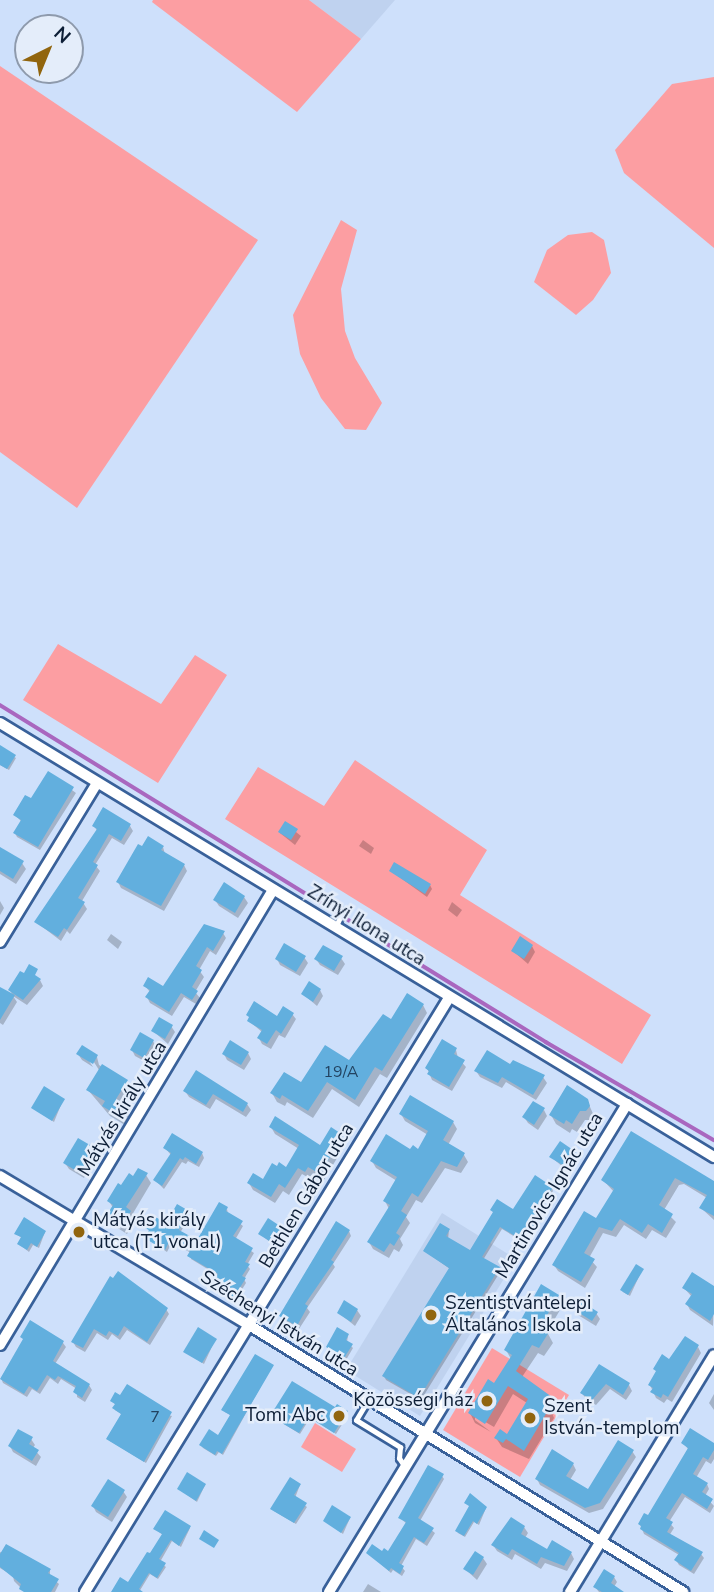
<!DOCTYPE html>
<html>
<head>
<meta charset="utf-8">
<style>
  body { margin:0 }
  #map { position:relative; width:714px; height:1592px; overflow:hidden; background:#cee0fb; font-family:"Nunito Sans",sans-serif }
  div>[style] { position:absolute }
  .built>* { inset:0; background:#bfd2ef }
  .green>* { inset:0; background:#fc9ea2 }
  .shadow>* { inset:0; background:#0003 }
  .stream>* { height:3.5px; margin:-1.75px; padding:0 1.75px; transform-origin:1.75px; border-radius:1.75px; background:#a967bf }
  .building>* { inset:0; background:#62afde }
  .roads { filter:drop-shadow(2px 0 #39619a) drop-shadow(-2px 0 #39619a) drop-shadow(0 2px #39619a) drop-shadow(0 -2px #39619a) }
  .service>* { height:5px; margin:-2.5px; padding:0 2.5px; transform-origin:2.5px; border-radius:2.5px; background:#fff }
  .minor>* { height:10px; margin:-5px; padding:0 5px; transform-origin:5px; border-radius:5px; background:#fff }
  .dots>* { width:19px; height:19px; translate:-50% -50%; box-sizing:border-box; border:4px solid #e4edfa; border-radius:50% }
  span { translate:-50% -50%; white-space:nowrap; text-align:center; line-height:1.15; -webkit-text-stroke:5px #e4edfa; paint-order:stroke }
  .number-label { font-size:16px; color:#224260 }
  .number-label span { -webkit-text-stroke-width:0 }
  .street-label { font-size:19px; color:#0d1e36 }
  .poi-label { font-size:19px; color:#0d1e36 }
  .left { translate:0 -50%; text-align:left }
  .right { translate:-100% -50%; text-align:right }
  .north { position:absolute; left:14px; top:14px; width:70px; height:70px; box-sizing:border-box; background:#e4edfa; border:2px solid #8e9aac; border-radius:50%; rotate:43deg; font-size:19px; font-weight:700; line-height:28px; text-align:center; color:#0d1e36 }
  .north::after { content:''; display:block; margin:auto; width:24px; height:32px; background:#91650e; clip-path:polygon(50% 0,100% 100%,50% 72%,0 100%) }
</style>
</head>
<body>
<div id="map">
  <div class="built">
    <i style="clip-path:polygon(309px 0,395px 0,361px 39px)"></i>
    <i style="clip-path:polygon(442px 1213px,516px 1259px,420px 1416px,346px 1370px)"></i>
  </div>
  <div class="green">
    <i style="clip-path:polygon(153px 0,309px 0,361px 39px,297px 112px,152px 2px)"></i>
    <i style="clip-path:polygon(0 66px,258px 240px,77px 508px,0 452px)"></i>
    <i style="clip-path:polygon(714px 77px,714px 248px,624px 173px,615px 150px,672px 84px)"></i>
    <i style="clip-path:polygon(341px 220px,357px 230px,341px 289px,345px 331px,355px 358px,382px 403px,366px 430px,345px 429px,321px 398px,300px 354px,293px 315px)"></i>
    <i style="clip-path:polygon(592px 232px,604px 240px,611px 273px,593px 300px,576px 315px,534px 282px,547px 250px,568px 235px)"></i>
    <i style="clip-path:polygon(58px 644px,161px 704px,195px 655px,227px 675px,158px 783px,23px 700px)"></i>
    <i style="clip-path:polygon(355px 760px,487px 850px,460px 895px,651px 1015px,622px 1064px,225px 819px,258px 767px,324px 806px)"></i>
    <i style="clip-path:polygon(492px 1348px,569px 1395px,520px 1477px,443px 1430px)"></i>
    <i style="clip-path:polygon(315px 1423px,356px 1449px,342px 1472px,301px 1447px)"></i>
  </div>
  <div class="shadow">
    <i style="clip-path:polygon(0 749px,16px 758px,9px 770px,0 765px)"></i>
    <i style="clip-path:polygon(49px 773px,76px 793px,40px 850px,17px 837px,15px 833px,22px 822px,15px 815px,32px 801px)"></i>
    <i style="clip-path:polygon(286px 824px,301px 836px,295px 845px,280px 833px)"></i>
    <i style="clip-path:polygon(94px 826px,130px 826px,133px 831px,124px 845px,112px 838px,95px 865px,100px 871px,82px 901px,87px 909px,70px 934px,67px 931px,61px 941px,36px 922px,98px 832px)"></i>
    <i style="clip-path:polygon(363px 840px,374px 848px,371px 854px,359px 846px)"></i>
    <i style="clip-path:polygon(163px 847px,165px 854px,184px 865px,187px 871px,164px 911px,121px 888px,118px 882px)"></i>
    <i style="clip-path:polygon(0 849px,22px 863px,26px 869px,16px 884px,0 874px)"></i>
    <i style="clip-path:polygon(391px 871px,430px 885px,432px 889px,427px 897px)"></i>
    <i style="clip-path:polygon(244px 897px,248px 903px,238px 918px,219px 906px,215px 900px)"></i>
    <i style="clip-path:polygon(0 901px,4px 908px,0 915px)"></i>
    <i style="clip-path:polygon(452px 902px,462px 910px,457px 917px,448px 910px)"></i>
    <i style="clip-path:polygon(205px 926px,223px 933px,226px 938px,216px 955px,210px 951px,199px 970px,204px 977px,195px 992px,200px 998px,196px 1004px,184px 997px,172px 1016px,150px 1003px,147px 997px,150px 992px,145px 986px,163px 988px)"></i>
    <i style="clip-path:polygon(111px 934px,122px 942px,118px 949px,107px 940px)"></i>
    <i style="clip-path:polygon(532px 946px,535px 952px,528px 964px,513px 951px)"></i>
    <i style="clip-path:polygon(304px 957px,308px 963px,300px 976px,280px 965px,277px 959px)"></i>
    <i style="clip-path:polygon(341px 958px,345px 964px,338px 975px,320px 965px,316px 959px)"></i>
    <i style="clip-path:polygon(40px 980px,43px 986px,27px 1005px,13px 996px,17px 1002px,3px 1025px,0 1023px,0 989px,13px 996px,10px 990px)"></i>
    <i style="clip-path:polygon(320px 990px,323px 996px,317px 1006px,303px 994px)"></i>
    <i style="clip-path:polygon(423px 1005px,427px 1013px,387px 1078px,380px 1074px,359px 1107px,332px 1089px,313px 1118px,287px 1102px,285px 1106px,277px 1102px,272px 1093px,301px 1085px,349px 1063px,392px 1021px)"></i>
    <i style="clip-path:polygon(292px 1014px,296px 1019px,285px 1038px,279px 1035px,271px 1049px,262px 1044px,259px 1038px,262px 1032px,249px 1021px)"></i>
    <i style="clip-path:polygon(171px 1026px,175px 1032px,168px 1044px,153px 1031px)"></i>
    <i style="clip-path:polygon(153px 1041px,156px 1047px,148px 1063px,135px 1056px,132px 1050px)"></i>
    <i style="clip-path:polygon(82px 1048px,97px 1057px,99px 1065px,127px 1081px,132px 1090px,123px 1106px,130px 1116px,125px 1125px,110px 1116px,88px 1090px,99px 1070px,90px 1056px,87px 1058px,93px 1067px,82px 1060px,78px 1054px)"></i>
    <i style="clip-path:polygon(456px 1050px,458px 1058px,466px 1067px,452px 1091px,432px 1080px,427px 1068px)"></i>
    <i style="clip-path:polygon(248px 1053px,251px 1059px,244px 1070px,227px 1060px,224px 1054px)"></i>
    <i style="clip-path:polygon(511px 1066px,543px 1077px,547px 1083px,536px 1100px,506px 1082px,502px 1088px,480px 1077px,476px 1071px)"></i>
    <i style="clip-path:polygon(196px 1073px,247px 1104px,251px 1110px,246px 1117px,216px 1099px,210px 1109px,189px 1097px,185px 1091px)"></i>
    <i style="clip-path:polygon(63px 1100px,54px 1122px,33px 1108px)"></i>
    <i style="clip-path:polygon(587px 1100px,594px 1116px,592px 1120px,585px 1120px,577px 1132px,572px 1129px,570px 1133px,556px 1124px,551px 1115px)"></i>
    <i style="clip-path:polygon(544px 1110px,547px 1116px,538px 1130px,528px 1123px,524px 1117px)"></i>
    <i style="clip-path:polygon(401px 1114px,453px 1122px,457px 1129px,448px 1145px,464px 1155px,468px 1162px,461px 1173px,445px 1168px,422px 1203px,416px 1200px,406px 1217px,410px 1223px,400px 1239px,403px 1245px,399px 1252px,394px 1249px,389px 1258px,373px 1249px,369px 1242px,389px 1209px,385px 1201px,397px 1181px,376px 1168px,372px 1161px,418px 1151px,428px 1135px,405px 1121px)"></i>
    <i style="clip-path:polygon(271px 1127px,321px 1148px,342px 1136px,346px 1143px,324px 1180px,313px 1173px,309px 1178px,302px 1174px,289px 1195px,283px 1191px,275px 1203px,253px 1190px,249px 1183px,264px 1181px,286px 1169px,299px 1149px,275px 1134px)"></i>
    <i style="clip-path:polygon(631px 1134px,714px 1183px,714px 1220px,701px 1208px,707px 1198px,684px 1184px,679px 1185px,664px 1210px,676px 1222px,666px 1238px,652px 1230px,646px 1239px,624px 1225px,616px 1237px,603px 1233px,589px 1258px,597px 1267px,585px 1288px,558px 1271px,554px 1265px,597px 1220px,614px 1192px,603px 1180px)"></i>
    <i style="clip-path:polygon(165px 1148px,202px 1153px,204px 1158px,199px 1167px,188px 1161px,186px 1164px,182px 1162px,164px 1189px,155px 1180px,171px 1155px)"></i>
    <i style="clip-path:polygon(93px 1149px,97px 1156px,84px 1178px,69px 1169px,65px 1163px)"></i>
    <i style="clip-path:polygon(574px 1153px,578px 1159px,569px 1172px,551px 1157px)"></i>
    <i style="clip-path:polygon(146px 1175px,151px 1183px,132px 1215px,135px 1221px,127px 1234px,113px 1225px,108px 1216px,113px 1208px,109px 1201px,134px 1178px)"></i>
    <i style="clip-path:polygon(552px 1188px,553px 1191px,533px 1223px,535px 1227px,525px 1243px,502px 1229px,483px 1260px,500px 1272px,421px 1400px,386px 1380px,384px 1376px,450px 1269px,425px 1251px,449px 1230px,448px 1239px,471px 1252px,494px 1214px,492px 1210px,513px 1211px)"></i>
    <i style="clip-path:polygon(227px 1209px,228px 1214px,243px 1226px,235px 1240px,254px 1253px,247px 1265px,250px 1269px,244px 1279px,246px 1283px,236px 1299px,216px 1287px,214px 1283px,219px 1276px,191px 1259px,191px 1253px,172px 1242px,167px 1252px,146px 1238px,150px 1232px,147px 1228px,167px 1225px,188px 1212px,190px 1216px,180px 1233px,197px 1243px)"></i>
    <i style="clip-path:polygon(285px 1231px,288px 1237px,280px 1250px,260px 1234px)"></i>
    <i style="clip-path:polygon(349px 1231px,351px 1236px,333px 1264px,335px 1267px,307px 1308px,310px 1312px,299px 1329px,284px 1320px,281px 1316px)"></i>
    <i style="clip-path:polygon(45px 1232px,39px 1248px,33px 1245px,29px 1252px,19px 1244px,22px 1238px,16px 1234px)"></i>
    <i style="clip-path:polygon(642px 1270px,630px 1296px,623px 1292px,622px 1290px)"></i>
    <i style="clip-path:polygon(110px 1278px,166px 1309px,169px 1314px,150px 1345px,127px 1330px,120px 1340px,112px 1334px,108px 1340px,97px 1333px,85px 1352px,76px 1347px,73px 1342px)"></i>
    <i style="clip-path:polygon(684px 1288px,714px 1288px,713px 1326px,690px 1310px,687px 1304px,692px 1297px)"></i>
    <i style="clip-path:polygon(558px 1296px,563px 1305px,547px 1332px,553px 1343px,544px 1356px,538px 1353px,522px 1377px,550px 1398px,555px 1407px,552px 1413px,554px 1418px,529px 1459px,502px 1447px,496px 1438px,508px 1436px,527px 1403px,513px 1394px,494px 1427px,475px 1416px,475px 1420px,491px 1432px,475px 1423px,470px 1413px,495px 1385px,511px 1359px,506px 1350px)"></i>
    <i style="clip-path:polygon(575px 1309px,596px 1313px,600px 1319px,596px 1326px,578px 1315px)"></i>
    <i style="clip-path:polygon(357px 1310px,361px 1316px,355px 1326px,339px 1313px)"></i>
    <i style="clip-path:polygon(30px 1322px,63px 1343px,66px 1347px,55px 1364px,89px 1385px,92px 1390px,85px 1402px,77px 1397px,77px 1389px,61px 1379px,58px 1384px,50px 1378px,40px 1394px,32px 1389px,27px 1397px,3px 1383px,1px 1378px,24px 1341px)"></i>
    <i style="clip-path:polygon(348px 1336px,347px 1342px,353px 1348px,346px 1360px,328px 1347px)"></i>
    <i style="clip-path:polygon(215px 1340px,204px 1364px,185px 1352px)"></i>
    <i style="clip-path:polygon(698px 1347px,701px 1353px,672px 1402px,667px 1399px,664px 1403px,656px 1398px,650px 1385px,657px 1373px,655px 1369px)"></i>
    <i style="clip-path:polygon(272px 1366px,223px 1455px,219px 1452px,216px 1456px,203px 1448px,201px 1445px,219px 1437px,232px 1416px,225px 1412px)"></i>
    <i style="clip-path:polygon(599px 1366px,629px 1385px,632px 1391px,626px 1400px,610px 1389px,596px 1405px,586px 1399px,582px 1393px)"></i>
    <i style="clip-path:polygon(714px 1394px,714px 1410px,709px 1403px)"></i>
    <i style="clip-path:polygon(112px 1401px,172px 1416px,146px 1463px,110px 1441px,123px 1415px,115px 1410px,116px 1405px)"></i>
    <i style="clip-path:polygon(336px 1410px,348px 1415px,336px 1434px,310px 1418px,300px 1434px,274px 1418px)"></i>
    <i style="clip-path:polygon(31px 1439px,35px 1445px,33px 1448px,41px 1457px,36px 1466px,13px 1452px,10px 1446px)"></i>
    <i style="clip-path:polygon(683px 1443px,714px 1445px,714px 1459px,711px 1464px,706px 1461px,696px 1478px,707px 1484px,709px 1489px,705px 1496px,714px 1506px,710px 1513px,685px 1497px,669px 1522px,674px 1528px,669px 1536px,701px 1554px,704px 1558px,694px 1574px,679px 1565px,676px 1560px,679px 1555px,644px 1534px,640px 1524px,648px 1518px,689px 1450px)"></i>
    <i style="clip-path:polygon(632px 1451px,636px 1457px,603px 1509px,589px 1513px,540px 1485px,537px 1479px,573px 1464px,576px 1470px,570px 1480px,589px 1492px)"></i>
    <i style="clip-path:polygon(442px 1476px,444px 1479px,420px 1521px,435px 1533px,427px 1546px,416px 1539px,401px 1566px,405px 1571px,402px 1576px,393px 1570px,391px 1573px,368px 1553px,388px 1553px,407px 1524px,400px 1518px)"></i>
    <i style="clip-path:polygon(205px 1485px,197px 1502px,179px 1489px)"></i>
    <i style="clip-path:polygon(300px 1485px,295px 1498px,307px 1507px,296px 1524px,274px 1511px)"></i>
    <i style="clip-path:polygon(123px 1491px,127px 1497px,112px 1522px,96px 1512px,93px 1506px)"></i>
    <i style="clip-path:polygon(486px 1508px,479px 1525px,474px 1522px,465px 1537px,458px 1533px,457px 1531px)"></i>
    <i style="clip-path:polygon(350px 1518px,343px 1534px,325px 1521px)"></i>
    <i style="clip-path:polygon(524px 1527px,528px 1533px,525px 1538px,548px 1552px,571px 1553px,574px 1559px,567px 1571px,545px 1563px,541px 1569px,515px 1554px,512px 1560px,497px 1551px,493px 1545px)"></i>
    <i style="clip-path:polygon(190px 1528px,181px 1547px,172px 1541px,160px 1562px,166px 1567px,158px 1579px,150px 1574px,139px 1592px,117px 1592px,128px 1585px,163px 1535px,155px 1529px)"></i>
    <i style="clip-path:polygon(0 1552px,50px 1570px,50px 1576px,59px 1584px,55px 1592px,25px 1592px,14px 1581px,13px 1576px,0 1568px)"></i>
    <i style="clip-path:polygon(483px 1558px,487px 1564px,477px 1580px,465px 1569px)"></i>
    <i style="clip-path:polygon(614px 1577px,617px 1582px,614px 1587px,621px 1592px,599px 1592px,595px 1587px)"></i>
    <i style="clip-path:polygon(368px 1584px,381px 1592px,363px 1592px)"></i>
  </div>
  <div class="stream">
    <i style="left:0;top:705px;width:642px;rotate:31.68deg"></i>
    <i style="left:546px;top:1042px;width:194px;rotate:30.3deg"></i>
  </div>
  <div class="building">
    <i style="clip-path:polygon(0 745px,16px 755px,7px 769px,0 765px)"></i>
    <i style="clip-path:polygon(48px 771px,74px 787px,38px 847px,13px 833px,21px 820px,13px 815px,25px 795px,31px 798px)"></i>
    <i style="clip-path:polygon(103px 807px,131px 824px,121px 841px,109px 834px,93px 862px,98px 865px,78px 898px,85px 902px,67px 930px,64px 928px,58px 937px,34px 922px,97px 829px,92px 826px)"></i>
    <i style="clip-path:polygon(285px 821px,298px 829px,291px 840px,278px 832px)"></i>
    <i style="clip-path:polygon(148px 836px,164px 846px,161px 850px,185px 864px,161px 906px,116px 882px,138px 844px,142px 846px)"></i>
    <i style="clip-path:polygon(0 847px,24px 861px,13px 879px,0 871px)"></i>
    <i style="clip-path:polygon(394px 862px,431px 884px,425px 894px,389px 871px)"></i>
    <i style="clip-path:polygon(224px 882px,245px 896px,235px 913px,213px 900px)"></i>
    <i style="clip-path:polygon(204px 924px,225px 931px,213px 951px,207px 947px,196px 966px,202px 970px,192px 987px,198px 991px,192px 1000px,181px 993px,169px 1012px,145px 997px,150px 990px,143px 986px,148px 977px,163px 986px)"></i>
    <i style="clip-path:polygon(520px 936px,533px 945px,524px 959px,511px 951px)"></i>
    <i style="clip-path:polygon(284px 943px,306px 956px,296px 972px,275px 959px)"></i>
    <i style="clip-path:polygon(323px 945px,343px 956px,334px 971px,314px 959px)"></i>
    <i style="clip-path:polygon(29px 964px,38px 969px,35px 975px,41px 979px,23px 1000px,8px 990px,20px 971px,24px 973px)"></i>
    <i style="clip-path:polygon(309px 981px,321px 989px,313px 1002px,301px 994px)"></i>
    <i style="clip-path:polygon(0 987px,15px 995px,0 1020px)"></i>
    <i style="clip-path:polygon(407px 993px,424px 1004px,382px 1071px,375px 1067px,355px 1100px,327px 1082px,308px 1111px,282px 1095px,280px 1099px,270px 1093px,284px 1072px,301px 1082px,325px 1045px,349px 1060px,383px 1014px,391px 1019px)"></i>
    <i style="clip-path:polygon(254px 1001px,277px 1016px,283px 1006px,294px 1013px,281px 1034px,276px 1030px,267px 1044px,257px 1038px,262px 1030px,247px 1021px,249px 1017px,246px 1015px)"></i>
    <i style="clip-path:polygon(159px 1017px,173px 1025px,165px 1039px,151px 1031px)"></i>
    <i style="clip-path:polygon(140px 1032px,154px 1040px,144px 1058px,130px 1050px)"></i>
    <i style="clip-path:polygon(442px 1039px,457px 1048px,454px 1054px,465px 1060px,449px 1087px,427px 1074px,429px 1071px,425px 1068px)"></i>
    <i style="clip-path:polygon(230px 1040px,249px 1052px,241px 1065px,222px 1054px)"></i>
    <i style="clip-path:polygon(82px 1045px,98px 1055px,93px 1064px,76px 1054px)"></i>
    <i style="clip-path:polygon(487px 1050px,510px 1064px,513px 1060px,545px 1075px,533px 1095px,502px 1077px,498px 1083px,474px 1071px)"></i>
    <i style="clip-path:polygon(102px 1064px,128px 1080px,116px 1099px,126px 1105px,119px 1116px,102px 1106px,105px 1101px,86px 1090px)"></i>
    <i style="clip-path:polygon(196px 1070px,248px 1103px,243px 1112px,213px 1094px,206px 1105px,183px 1091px)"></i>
    <i style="clip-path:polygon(567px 1085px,588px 1099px,590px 1106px,586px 1111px,580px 1111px,572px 1124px,566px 1120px,564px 1124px,549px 1115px)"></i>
    <i style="clip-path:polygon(44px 1086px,65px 1099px,52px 1121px,31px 1108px)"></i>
    <i style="clip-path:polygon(410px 1095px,454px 1121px,443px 1140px,465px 1153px,457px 1167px,441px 1161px,418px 1197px,412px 1193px,401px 1211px,407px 1215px,396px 1233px,400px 1236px,394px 1246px,390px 1243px,384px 1252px,367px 1242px,390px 1205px,383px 1201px,397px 1177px,370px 1161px,386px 1134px,410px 1149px,413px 1145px,418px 1149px,428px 1131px,399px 1114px)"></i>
    <i style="clip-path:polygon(533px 1101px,545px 1108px,534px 1125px,522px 1117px)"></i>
    <i style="clip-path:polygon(275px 1116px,320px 1145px,331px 1127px,343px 1135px,320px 1174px,308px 1167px,305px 1172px,298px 1168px,285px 1188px,279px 1184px,271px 1197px,247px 1183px,253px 1173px,263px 1179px,272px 1163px,277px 1166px,279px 1162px,286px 1167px,299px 1145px,269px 1127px)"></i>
    <i style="clip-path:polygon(631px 1131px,714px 1181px,714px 1216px,699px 1208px,707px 1195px,675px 1178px,659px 1205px,673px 1214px,662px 1233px,648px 1224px,642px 1233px,620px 1219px,612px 1231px,599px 1227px,584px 1253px,595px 1259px,581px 1282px,552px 1265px,584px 1211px,596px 1218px,614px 1189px,601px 1180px)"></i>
    <i style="clip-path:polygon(172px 1133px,203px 1152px,196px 1164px,185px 1157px,183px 1160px,180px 1158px,162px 1186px,153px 1180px,171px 1153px,163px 1148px)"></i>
    <i style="clip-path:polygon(78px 1138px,95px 1148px,80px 1173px,63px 1163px)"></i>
    <i style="clip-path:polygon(560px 1141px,576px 1152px,566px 1167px,549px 1157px)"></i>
    <i style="clip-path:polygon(138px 1168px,148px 1173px,126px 1207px,131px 1211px,122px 1226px,106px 1216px,113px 1205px,107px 1201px,118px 1183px,121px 1185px,129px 1173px,133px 1176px)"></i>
    <i style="clip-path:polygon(535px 1175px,553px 1187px,531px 1220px,535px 1223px,523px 1241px,500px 1227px,482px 1257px,500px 1267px,419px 1398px,382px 1376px,449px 1268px,423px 1251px,440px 1223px,450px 1229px,446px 1236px,470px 1250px,493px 1212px,490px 1210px,497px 1199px,513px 1209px)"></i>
    <i style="clip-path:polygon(219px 1202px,228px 1207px,226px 1211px,243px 1221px,233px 1236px,253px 1248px,245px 1262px,250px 1264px,242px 1276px,246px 1278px,234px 1297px,212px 1283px,218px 1274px,187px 1256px,190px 1251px,170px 1240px,165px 1250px,144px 1238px,149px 1230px,145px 1228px,152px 1215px,166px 1223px,177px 1204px,189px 1211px,179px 1230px,197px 1240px)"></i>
    <i style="clip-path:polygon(24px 1217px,46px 1231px,37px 1247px,31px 1243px,27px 1250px,17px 1244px,21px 1237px,14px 1234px)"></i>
    <i style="clip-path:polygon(268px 1218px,286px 1230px,276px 1245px,258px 1234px)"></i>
    <i style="clip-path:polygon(336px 1221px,350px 1230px,331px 1260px,334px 1262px,305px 1304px,308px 1306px,297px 1326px,279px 1316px)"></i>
    <i style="clip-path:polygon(636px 1264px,644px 1269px,628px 1295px,620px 1290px)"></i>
    <i style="clip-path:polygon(118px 1271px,168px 1308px,147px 1342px,124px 1326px,118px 1336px,109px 1331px,106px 1336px,94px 1329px,83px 1348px,71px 1342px,110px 1276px,113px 1278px)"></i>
    <i style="clip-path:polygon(692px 1272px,714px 1286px,714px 1314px,710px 1321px,685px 1304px,692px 1294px,682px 1288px)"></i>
    <i style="clip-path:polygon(541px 1284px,559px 1295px,540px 1327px,549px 1332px,539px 1348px,532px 1345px,516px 1371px,552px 1397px,546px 1405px,550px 1407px,524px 1451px,506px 1439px,503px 1443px,494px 1438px,500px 1429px,507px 1434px,528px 1399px,508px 1386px,485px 1424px,468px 1413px,488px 1379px,494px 1383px,512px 1355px,504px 1350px)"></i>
    <i style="clip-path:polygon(344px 1300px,358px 1309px,351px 1322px,337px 1313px)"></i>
    <i style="clip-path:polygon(579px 1300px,598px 1312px,592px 1321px,573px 1309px)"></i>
    <i style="clip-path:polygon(30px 1320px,64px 1341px,53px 1361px,90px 1384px,82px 1398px,73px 1392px,76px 1386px,58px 1376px,55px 1380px,47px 1375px,37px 1391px,29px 1386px,24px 1394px,0 1379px,23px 1339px,20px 1337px)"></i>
    <i style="clip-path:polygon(198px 1327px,217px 1339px,202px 1363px,183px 1352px)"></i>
    <i style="clip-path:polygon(337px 1327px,349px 1334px,346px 1340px,353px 1344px,344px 1358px,326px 1347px)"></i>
    <i style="clip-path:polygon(685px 1336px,699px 1345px,668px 1397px,663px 1394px,661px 1398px,650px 1392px,653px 1388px,648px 1385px,656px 1371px,653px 1369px,662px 1354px,669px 1359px)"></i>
    <i style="clip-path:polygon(255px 1354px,274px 1365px,222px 1454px,217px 1451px,215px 1455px,199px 1445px,209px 1429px,218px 1435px,230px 1415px,221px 1410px)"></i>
    <i style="clip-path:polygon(599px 1364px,630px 1383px,623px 1395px,606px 1384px,592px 1400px,580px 1393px)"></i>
    <i style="clip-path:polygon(292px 1381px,335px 1407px,337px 1404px,348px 1411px,334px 1433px,309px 1417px,299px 1433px,270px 1416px)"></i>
    <i style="clip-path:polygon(127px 1384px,172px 1412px,144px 1462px,106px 1439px,121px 1414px,112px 1408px,115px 1404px,110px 1401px,115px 1392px,120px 1395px)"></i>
    <i style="clip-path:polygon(690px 1428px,714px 1443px,714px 1450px,708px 1460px,703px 1457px,693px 1474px,708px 1483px,702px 1492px,713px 1499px,707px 1509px,682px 1493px,666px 1518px,673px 1522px,667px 1532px,703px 1552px,691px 1571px,674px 1560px,679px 1553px,640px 1529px,641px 1526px,638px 1524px,644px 1513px,648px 1515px,688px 1448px,681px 1443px)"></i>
    <i style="clip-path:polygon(18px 1429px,33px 1437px,29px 1444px,39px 1450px,32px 1461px,8px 1446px)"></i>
    <i style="clip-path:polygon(618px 1440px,634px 1450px,600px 1503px,585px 1508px,535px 1479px,552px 1449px,574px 1463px,566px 1476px,588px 1489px)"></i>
    <i style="clip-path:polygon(428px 1465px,444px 1474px,418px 1518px,434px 1528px,424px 1543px,414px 1537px,399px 1563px,404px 1566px,400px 1574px,391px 1568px,389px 1571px,366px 1553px,372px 1544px,382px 1551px,384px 1548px,388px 1551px,406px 1522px,398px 1518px)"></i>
    <i style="clip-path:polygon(187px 1472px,206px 1484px,196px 1501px,177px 1489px)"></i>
    <i style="clip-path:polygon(290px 1477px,301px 1484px,294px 1495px,307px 1503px,294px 1523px,270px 1509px)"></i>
    <i style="clip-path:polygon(108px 1479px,125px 1490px,108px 1517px,91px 1506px)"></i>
    <i style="clip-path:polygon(470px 1493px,487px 1507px,477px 1524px,473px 1521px,464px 1536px,455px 1531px,469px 1506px,464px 1503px)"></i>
    <i style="clip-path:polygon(332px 1505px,351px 1517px,341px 1533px,323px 1521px)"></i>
    <i style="clip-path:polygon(165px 1510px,191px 1526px,179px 1546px,171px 1540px,159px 1559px,166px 1563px,157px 1578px,149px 1573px,139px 1589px,143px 1592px,111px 1592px,120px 1577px,128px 1582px,147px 1552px,150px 1553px,162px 1534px,153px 1529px)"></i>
    <i style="clip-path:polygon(511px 1517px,525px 1526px,521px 1534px,547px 1549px,552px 1540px,572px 1552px,564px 1566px,541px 1557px,537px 1564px,512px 1549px,508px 1555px,491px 1545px)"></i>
    <i style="clip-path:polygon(204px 1530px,219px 1540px,214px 1548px,199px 1539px)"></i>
    <i style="clip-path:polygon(6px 1544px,51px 1569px,48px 1573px,59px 1579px,51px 1592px,24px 1592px,19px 1589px,21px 1584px,0 1567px,0 1554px)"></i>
    <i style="clip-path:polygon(475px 1551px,484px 1557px,473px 1575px,463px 1569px)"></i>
    <i style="clip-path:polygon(604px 1569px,615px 1576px,611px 1583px,624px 1592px,602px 1592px,593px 1587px)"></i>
  </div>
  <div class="roads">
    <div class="service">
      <i style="left:335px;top:928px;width:19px;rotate:-65deg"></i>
      <i style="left:368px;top:1400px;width:23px;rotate:121deg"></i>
      <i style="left:356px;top:1420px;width:52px;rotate:31.5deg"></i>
      <i style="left:400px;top:1447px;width:11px;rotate:95deg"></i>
      <i style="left:399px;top:1458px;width:11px;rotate:56deg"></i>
    </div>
    <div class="minor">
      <i style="left:0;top:723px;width:836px;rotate:31.29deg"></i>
      <i style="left:0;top:942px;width:186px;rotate:-58.6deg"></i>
      <i style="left:0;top:1176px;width:290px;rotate:30.9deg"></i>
      <i style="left:249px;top:1325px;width:510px;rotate:31.6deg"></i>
      <i style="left:0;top:1345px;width:531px;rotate:-59.04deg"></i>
      <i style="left:85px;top:1592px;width:697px;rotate:-58.5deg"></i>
      <i style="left:329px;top:1592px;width:572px;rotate:-58.59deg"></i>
      <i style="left:570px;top:1592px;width:277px;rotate:-58.7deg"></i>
    </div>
  </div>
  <div class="dots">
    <i style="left:79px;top:1232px;background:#91650e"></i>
    <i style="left:431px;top:1315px;background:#91650e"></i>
    <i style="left:487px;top:1401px;background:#91650e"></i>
    <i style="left:339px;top:1416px;background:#91650e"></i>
    <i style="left:530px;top:1418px;background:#91650e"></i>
  </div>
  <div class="number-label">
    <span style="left:341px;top:1072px">19/A</span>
    <span style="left:155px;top:1417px">7</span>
  </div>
  <div class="street-label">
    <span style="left:366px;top:926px;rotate:32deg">Zrínyi Ilona utca</span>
    <span style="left:123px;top:1109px;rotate:-59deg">Mátyás király utca</span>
    <span style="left:307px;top:1196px;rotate:-59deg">Bethlen Gábor utca</span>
    <span style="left:550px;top:1196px;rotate:-59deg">Martinovics Ignác utca</span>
    <span style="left:279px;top:1324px;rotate:32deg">Széchenyi István utca</span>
  </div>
  <div class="poi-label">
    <span class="left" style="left:93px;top:1232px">Mátyás király<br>utca (T1 vonal)</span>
    <span class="left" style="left:445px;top:1315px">Szentistvántelepi<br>Általános Iskola</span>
    <span class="right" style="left:473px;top:1401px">Közösségi ház</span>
    <span class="left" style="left:544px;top:1418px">Szent<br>István-templom</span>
    <span class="right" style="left:325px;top:1416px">Tomi Abc</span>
  </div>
  <div class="north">N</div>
</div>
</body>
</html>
